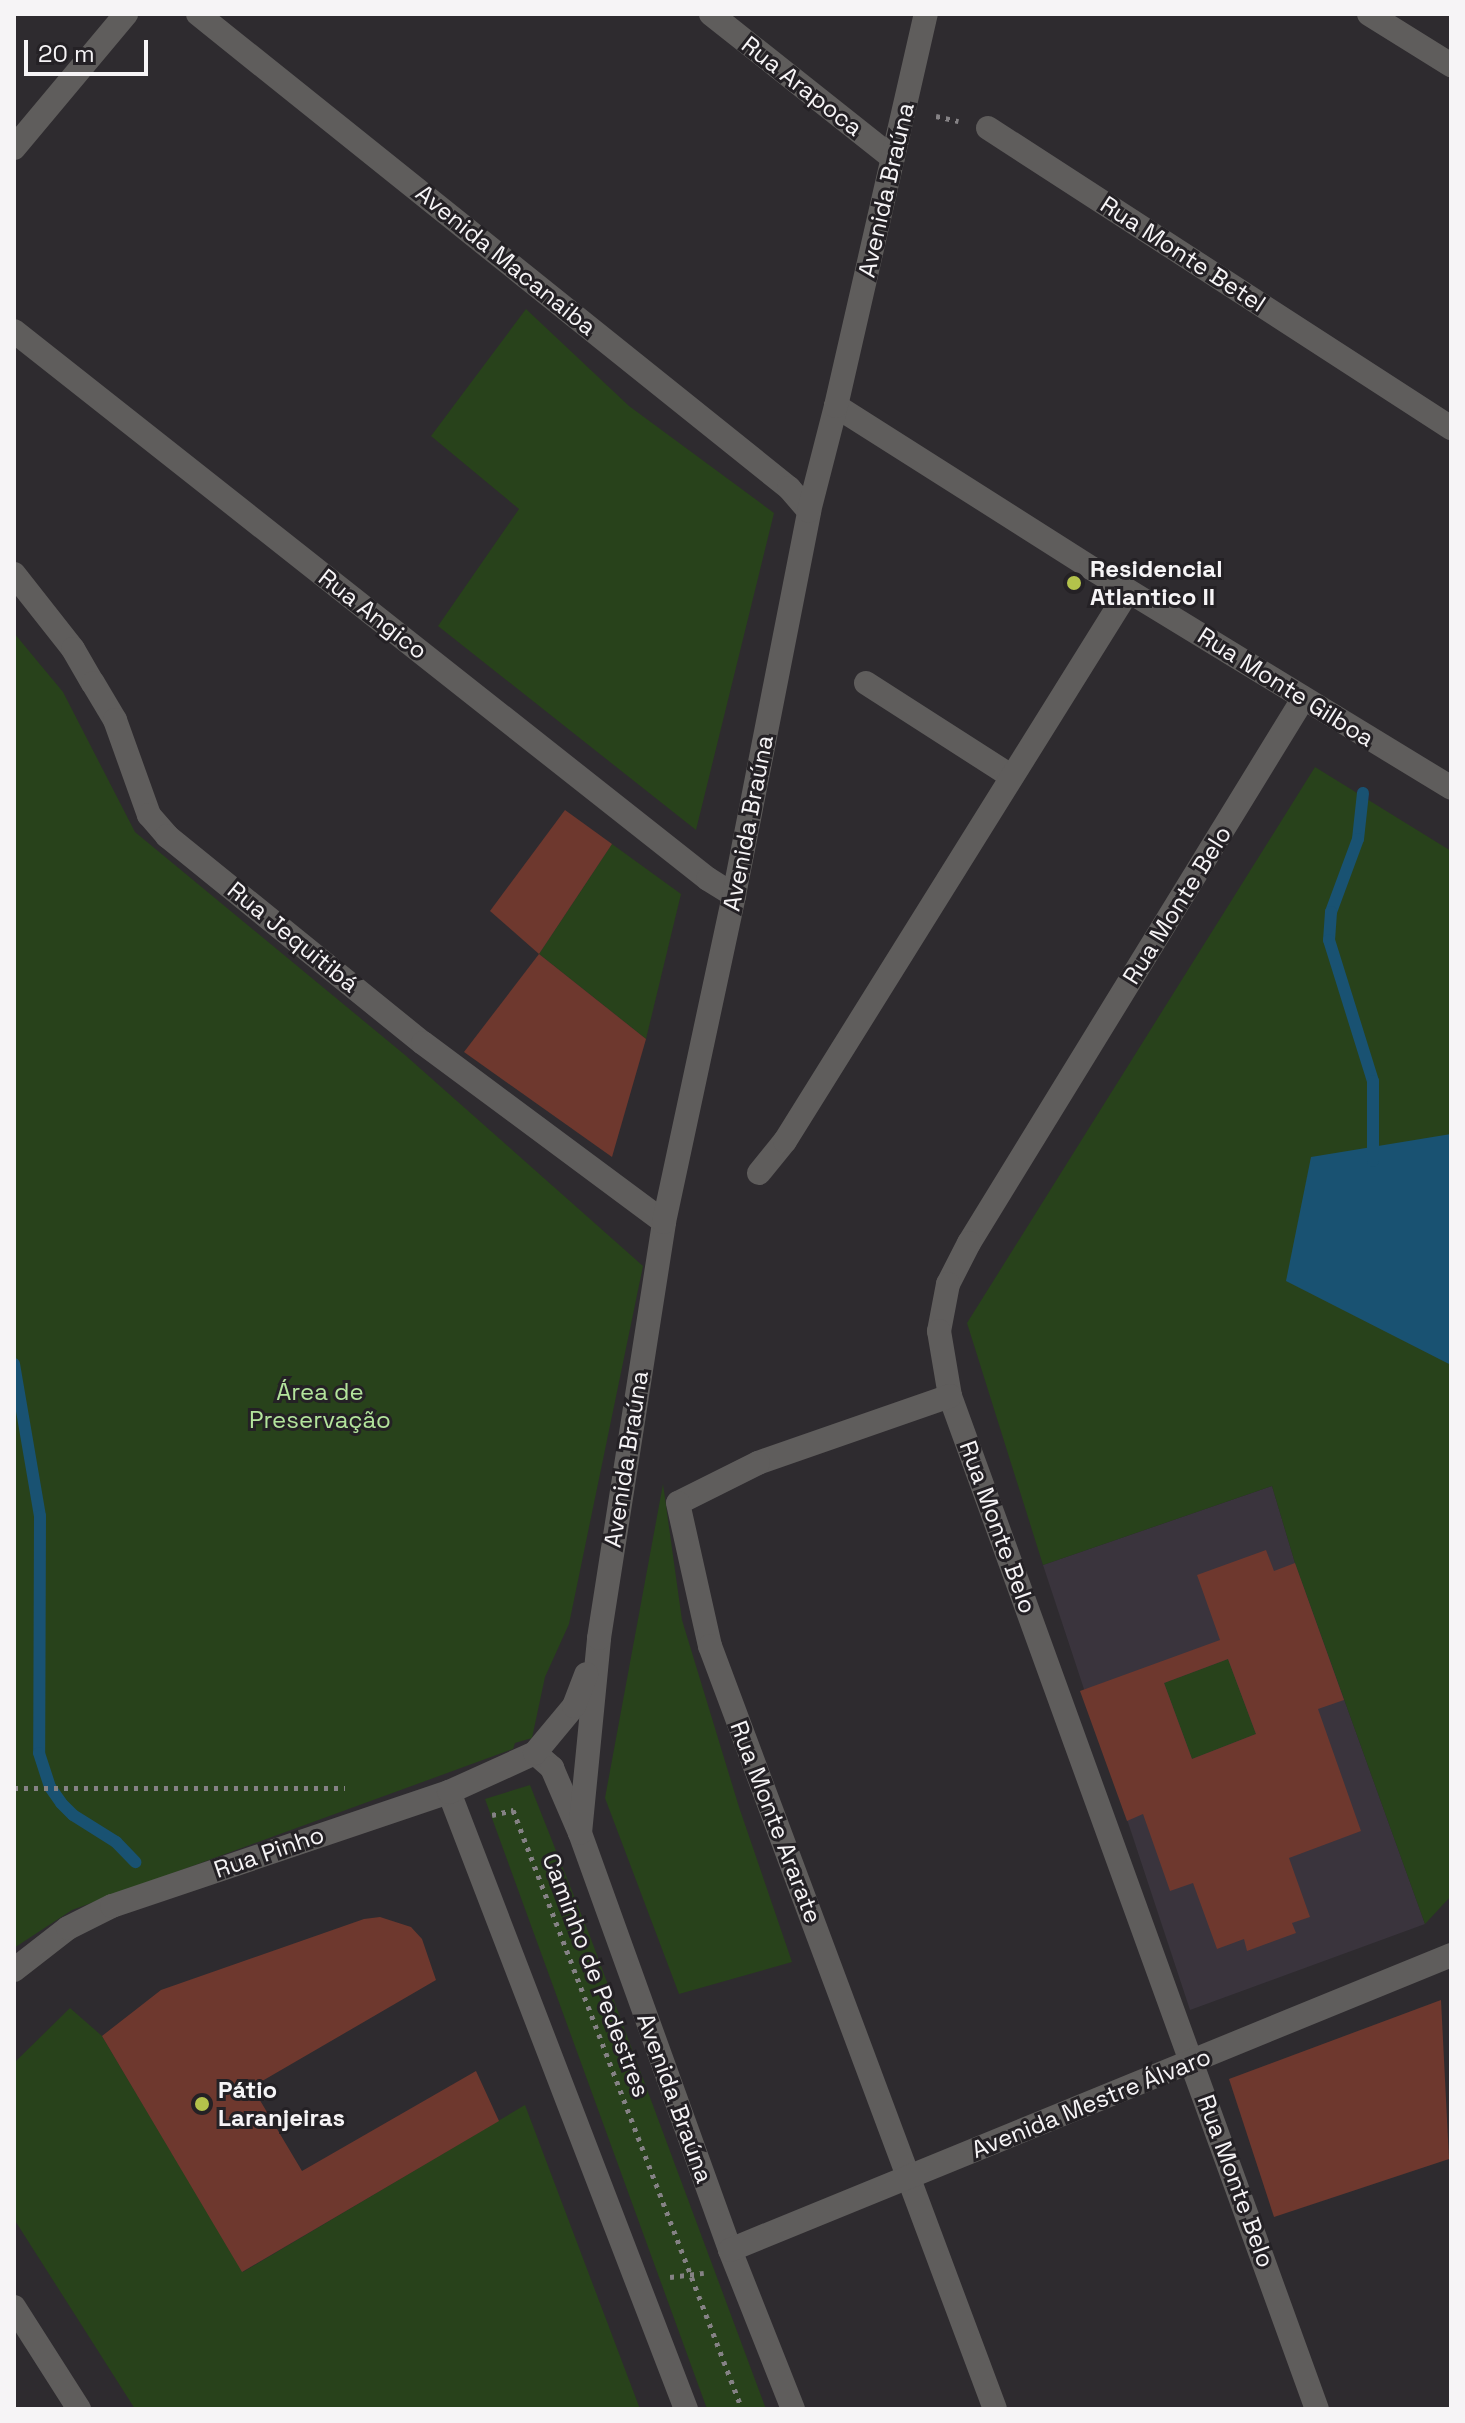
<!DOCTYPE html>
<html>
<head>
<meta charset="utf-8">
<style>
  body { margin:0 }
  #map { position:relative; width:1465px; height:2423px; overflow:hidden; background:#2e2b2f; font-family:"Space Grotesk",sans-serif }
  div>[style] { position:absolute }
  .built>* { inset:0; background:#3a343d }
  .green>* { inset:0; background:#28421b }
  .water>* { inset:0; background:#195272 }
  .stream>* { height:12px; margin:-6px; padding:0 6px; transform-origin:6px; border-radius:6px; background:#195272 }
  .building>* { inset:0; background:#6e382e }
  .path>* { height:5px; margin-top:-2.5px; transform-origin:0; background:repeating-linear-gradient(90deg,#858285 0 4px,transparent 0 10px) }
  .minor>* { height:24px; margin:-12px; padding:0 12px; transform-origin:12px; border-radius:12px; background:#5f5d5c }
  .dots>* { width:22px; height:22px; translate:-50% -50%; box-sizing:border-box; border:4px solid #242125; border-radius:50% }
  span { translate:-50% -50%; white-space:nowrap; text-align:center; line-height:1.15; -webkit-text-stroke:6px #242125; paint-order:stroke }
  .street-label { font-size:24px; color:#f6f4f6 }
  .poi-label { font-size:24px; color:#f6f4f6; font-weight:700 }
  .left { translate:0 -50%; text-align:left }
  .park-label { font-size:24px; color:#b3e49c }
  .frame { position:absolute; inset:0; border:16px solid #f6f4f6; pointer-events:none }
  .scale { position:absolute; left:24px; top:40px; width:124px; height:36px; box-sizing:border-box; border:4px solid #f6f4f6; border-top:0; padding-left:10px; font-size:24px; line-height:28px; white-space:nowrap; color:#f6f4f6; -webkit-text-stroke:6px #242125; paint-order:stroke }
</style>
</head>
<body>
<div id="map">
  <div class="built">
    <i style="clip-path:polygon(1272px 1486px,1295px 1563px,1425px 1924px,1190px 2010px,1043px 1565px)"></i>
  </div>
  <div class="green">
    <i style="clip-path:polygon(526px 309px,629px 406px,774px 513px,696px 830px,438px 626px,519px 509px,431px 436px)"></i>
    <i style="clip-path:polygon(14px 633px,63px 692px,135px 832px,405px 1055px,643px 1266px,569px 1624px,545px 1677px,532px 1738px,515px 1743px,513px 1749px,72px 1910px,14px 1948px)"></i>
    <i style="clip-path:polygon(1315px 767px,1451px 851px,1451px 1896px,1425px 1924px,1295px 1563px,1272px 1486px,1043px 1565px,967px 1323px)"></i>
    <i style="clip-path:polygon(612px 844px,681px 894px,646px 1039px,539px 954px)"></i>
    <i style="clip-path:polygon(663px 1484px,682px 1620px,739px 1807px,792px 1962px,679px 1994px,605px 1798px)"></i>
    <i style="clip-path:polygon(1228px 1659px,1256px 1734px,1192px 1759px,1164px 1683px)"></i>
    <i style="clip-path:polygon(530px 1785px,591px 1939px,766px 2409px,707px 2409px,485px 1799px)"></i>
    <i style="clip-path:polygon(70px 2008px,102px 2036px,243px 2272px,525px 2105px,640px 2409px,135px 2409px,14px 2219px,14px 2063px)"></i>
  </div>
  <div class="water">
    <i style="clip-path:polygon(1451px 1134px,1451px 1365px,1286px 1281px,1311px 1157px)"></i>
  </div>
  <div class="stream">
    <i style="left:1363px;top:793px;width:46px;rotate:96.2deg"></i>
    <i style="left:1358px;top:839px;width:78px;rotate:110.3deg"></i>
    <i style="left:1331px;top:912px;width:28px;rotate:94deg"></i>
    <i style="left:1329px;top:940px;width:148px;rotate:72.7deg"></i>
    <i style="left:1373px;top:1081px;width:80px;rotate:90deg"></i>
    <i style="left:14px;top:1364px;width:154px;rotate:80.3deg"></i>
    <i style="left:40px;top:1516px;width:237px;rotate:90.2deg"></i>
    <i style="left:39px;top:1753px;width:36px;rotate:72deg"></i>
    <i style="left:50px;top:1787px;width:19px;rotate:55deg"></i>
    <i style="left:61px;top:1803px;width:17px;rotate:45deg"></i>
    <i style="left:73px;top:1815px;width:51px;rotate:32.1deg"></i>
    <i style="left:116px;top:1842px;width:28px;rotate:46deg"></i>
  </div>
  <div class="building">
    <i style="clip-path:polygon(565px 810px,612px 844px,539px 954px,490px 911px)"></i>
    <i style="clip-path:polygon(539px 954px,646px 1039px,612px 1157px,464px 1052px)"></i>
    <i style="clip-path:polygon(evenodd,1266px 1550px,1274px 1571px,1295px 1563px,1344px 1700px,1318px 1709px,1361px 1831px,1289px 1858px,1310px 1917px,1292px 1923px,1296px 1933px,1247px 1951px,1244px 1939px,1217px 1949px,1193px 1883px,1170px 1891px,1143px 1814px,1127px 1821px,1080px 1691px,1220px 1640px,1197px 1575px,1266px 1550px,1228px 1659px,1256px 1734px,1192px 1759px,1164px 1683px,1228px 1659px)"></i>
    <i style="clip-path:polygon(380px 1917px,411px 1927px,422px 1939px,436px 1980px,252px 2087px,302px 2171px,476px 2071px,499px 2121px,242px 2272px,102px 2036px,161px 1990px,364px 1919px)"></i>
    <i style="clip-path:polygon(1441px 2000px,1449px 2159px,1274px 2217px,1229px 2079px)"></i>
  </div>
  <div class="path">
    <i style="left:936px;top:116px;width:23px;rotate:13deg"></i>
    <i style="left:14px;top:1788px;width:331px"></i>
    <i style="left:492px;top:1815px;width:22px;rotate:-13deg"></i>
    <i style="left:513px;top:1810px;width:641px;rotate:69.08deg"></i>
    <i style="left:670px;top:2277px;width:34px;rotate:-7deg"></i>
  </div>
  <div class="minor">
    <i style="left:198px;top:14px;width:758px;rotate:38.73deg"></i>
    <i style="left:789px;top:488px;width:30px;rotate:49deg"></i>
    <i style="left:711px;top:14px;width:232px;rotate:38.4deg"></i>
    <i style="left:1369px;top:14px;width:97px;rotate:31.9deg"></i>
    <i style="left:988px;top:128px;width:552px;rotate:32.94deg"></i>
    <i style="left:14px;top:148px;width:175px;rotate:-50.1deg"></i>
    <i style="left:14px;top:331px;width:884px;rotate:38.3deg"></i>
    <i style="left:708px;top:879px;width:31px;rotate:32deg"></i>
    <i style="left:836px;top:406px;width:302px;rotate:32.4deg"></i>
    <i style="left:1091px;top:568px;width:422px;rotate:31.4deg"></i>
    <i style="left:14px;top:574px;width:95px;rotate:51.8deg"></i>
    <i style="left:73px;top:649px;width:39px;rotate:60deg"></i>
    <i style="left:93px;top:683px;width:43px;rotate:59.3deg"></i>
    <i style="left:115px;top:720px;width:101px;rotate:70.3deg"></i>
    <i style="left:149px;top:815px;width:28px;rotate:49deg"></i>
    <i style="left:167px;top:836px;width:329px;rotate:39deg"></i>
    <i style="left:423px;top:1043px;width:300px;rotate:36.6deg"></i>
    <i style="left:866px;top:683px;width:172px;rotate:32.7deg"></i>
    <i style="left:1303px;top:699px;width:638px;rotate:121.55deg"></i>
    <i style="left:969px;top:1243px;width:46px;rotate:117.1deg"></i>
    <i style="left:948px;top:1284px;width:48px;rotate:100.8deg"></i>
    <i style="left:939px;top:1331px;width:66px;rotate:80.4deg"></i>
    <i style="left:950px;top:1396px;width:1077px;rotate:70.09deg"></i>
    <i style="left:759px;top:1173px;width:41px;rotate:-50.9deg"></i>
    <i style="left:785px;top:1141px;width:648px;rotate:-58.05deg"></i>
    <i style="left:950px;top:1396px;width:203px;rotate:160.8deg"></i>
    <i style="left:758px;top:1463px;width:89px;rotate:153.4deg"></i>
    <i style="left:678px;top:1503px;width:147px;rotate:77.4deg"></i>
    <i style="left:710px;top:1646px;width:814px;rotate:69.52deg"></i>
    <i style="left:535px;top:1753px;width:23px;rotate:41deg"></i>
    <i style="left:552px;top:1768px;width:71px;rotate:66.7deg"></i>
    <i style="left:580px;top:1833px;width:443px;rotate:70.2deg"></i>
    <i style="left:730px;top:2250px;width:171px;rotate:68.4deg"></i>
    <i style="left:449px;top:1792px;width:661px;rotate:68.99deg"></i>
    <i style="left:580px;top:1833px;width:196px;rotate:-84.4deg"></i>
    <i style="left:599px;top:1638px;width:421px;rotate:-81.1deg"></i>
    <i style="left:664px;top:1222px;width:334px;rotate:-77.9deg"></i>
    <i style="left:734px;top:895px;width:391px;rotate:-78.9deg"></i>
    <i style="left:809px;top:511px;width:108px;rotate:-75.6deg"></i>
    <i style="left:836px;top:406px;width:402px;rotate:-77.1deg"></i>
    <i style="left:14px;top:1970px;width:68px;rotate:-37.9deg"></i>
    <i style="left:68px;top:1928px;width:49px;rotate:-26.6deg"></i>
    <i style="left:112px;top:1906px;width:356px;rotate:-18.7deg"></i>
    <i style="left:449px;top:1792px;width:94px;rotate:-24.4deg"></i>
    <i style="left:535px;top:1753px;width:61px;rotate:-50.3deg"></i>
    <i style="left:574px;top:1706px;width:34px;rotate:-69deg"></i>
    <i style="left:730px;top:2250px;width:779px;rotate:-22.25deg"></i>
    <i style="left:14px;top:2307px;width:121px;rotate:57.5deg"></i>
  </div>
  <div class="dots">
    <i style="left:1074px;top:583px;background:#b3c24b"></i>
    <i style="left:202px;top:2104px;background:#b3c24b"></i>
  </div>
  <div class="street-label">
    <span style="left:802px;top:86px;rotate:38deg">Rua Arapoca</span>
    <span style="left:886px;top:190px;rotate:-77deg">Avenida Braúna</span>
    <span style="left:1183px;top:254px;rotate:33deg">Rua Monte Betel</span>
    <span style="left:506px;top:260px;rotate:39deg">Avenida Macanaiba</span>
    <span style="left:373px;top:614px;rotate:38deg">Rua Angico</span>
    <span style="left:1286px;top:687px;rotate:32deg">Rua Monte Gilboa</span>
    <span style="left:748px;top:823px;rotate:-79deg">Avenida Braúna</span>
    <span style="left:1177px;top:905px;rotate:-58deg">Rua Monte Belo</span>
    <span style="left:293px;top:937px;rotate:39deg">Rua Jequitibá</span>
    <span style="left:626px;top:1459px;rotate:-81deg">Avenida Braúna</span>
    <span style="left:998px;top:1527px;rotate:70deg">Rua Monte Belo</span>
    <span style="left:776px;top:1822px;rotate:69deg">Rua Monte Ararate</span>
    <span style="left:269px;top:1852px;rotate:-19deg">Rua Pinho</span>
    <span style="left:596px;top:1975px;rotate:69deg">Caminho de Pedestres</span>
    <span style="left:675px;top:2098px;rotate:70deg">Avenida Braúna</span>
    <span style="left:1091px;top:2103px;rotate:-22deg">Avenida Mestre Álvaro</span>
    <span style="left:1236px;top:2181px;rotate:70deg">Rua Monte Belo</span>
  </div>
  <div class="poi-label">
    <span class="left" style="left:1090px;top:583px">Residencial<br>Atlantico II</span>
    <span class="left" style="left:218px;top:2104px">Pátio<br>Laranjeiras</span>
  </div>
  <div class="park-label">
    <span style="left:320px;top:1406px">Área de<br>Preservação</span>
  </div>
  <div class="frame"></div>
  <div class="scale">20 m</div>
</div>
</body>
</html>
